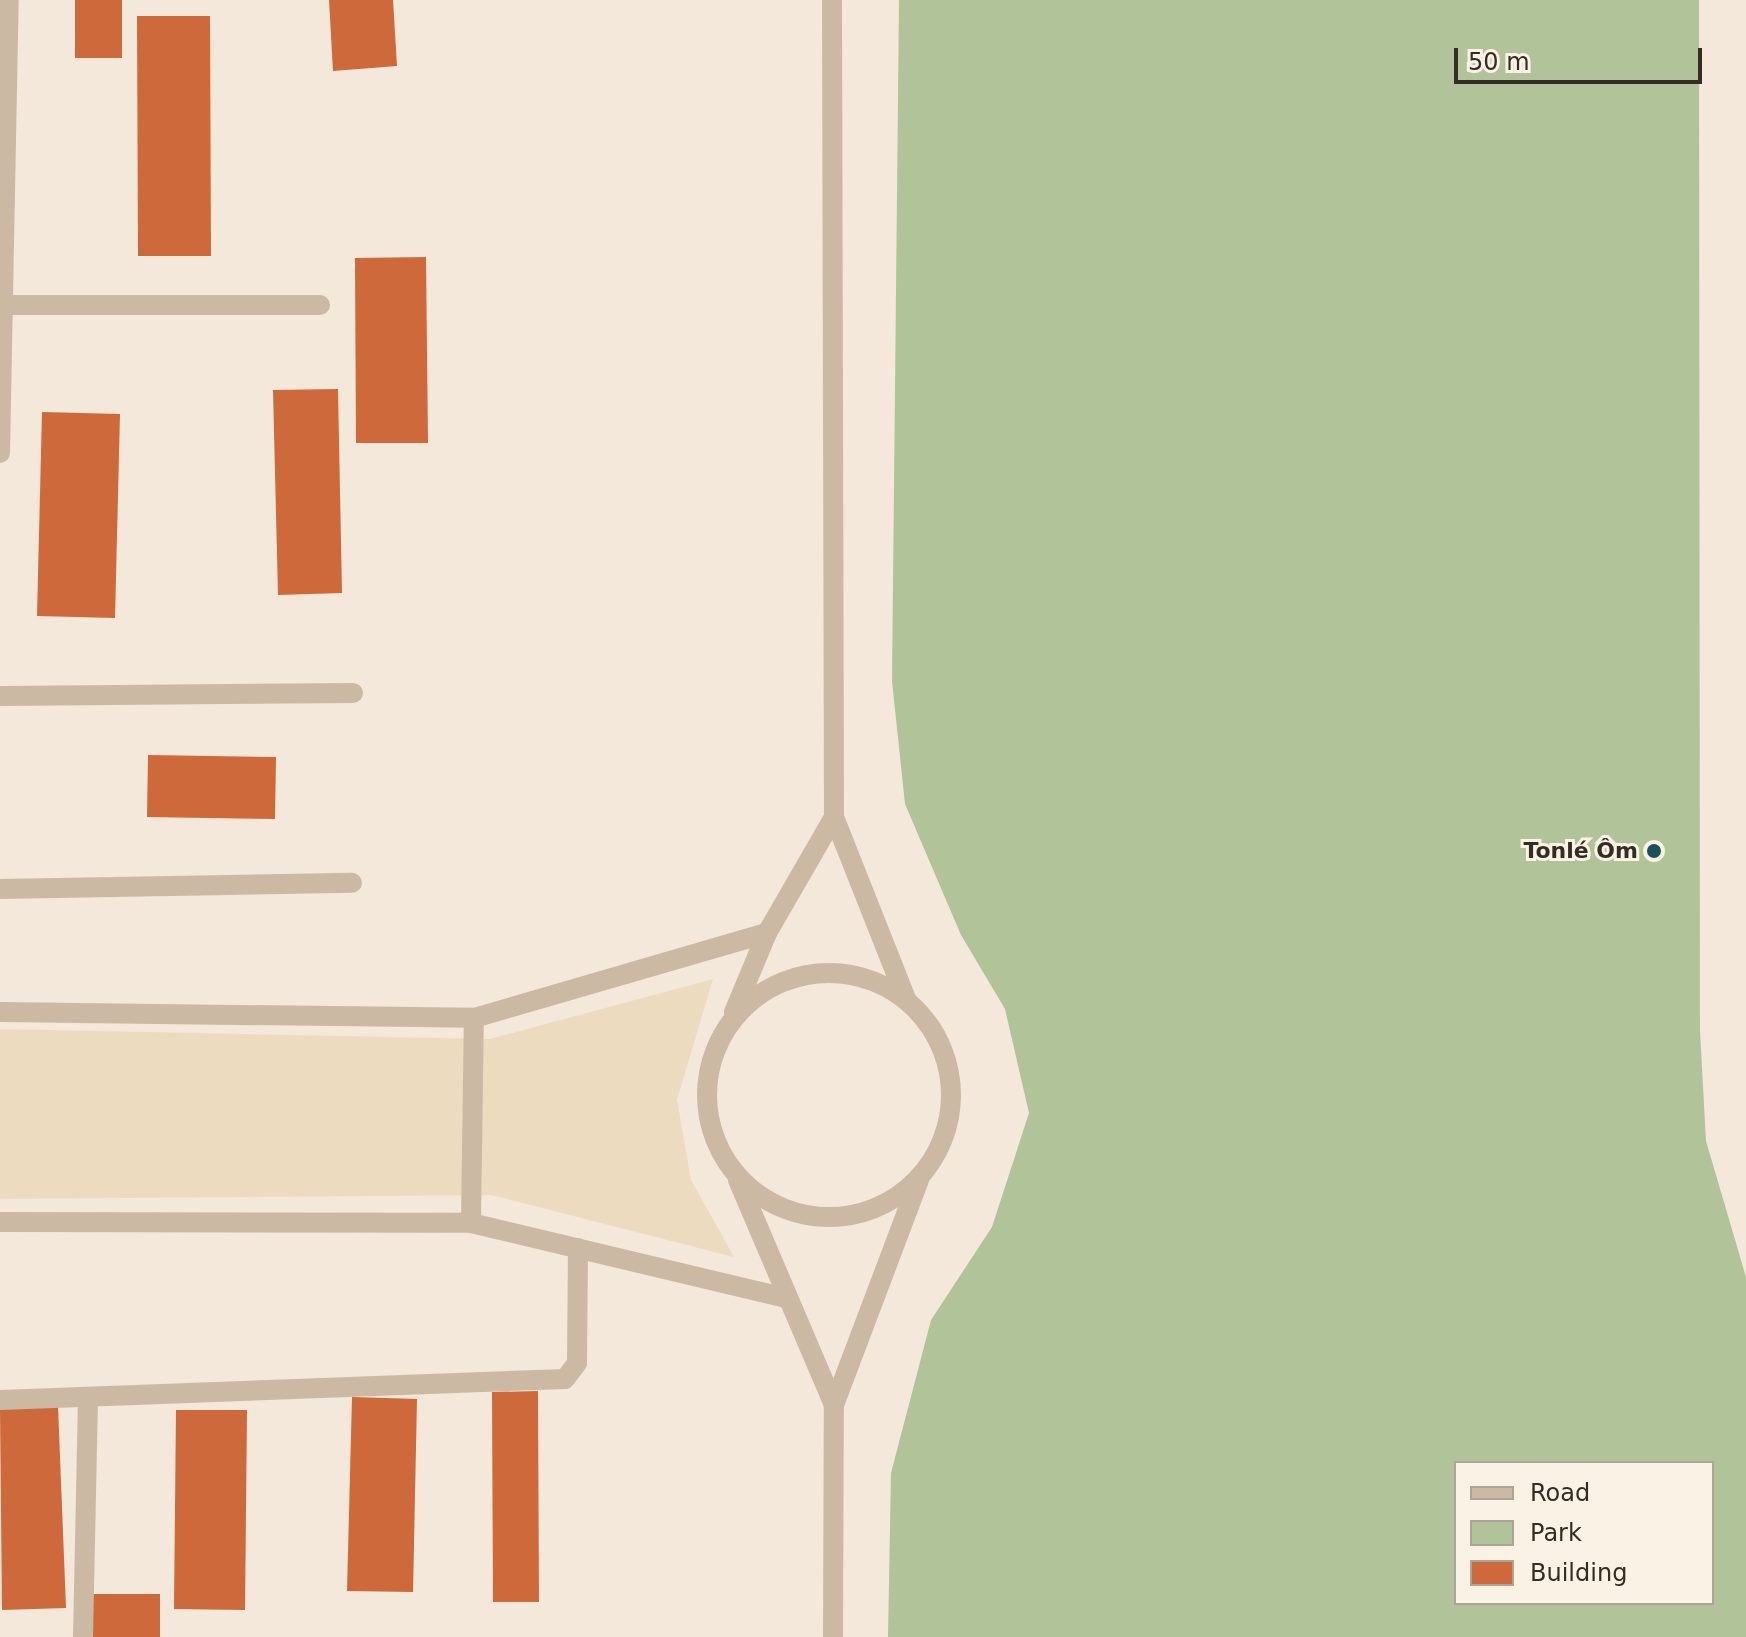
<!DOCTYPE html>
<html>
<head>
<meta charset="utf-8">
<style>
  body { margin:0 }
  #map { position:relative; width:1746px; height:1637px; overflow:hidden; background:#f3e8d9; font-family:"DejaVu Sans",sans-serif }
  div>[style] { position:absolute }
  .green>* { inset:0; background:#b1c398 }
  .plaza>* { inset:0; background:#ecdbbe }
  .building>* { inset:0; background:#ce693b }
  .minor>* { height:20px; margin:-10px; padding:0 10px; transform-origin:10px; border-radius:10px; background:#ccb9a4 }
  .minor>.ring { margin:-10px; padding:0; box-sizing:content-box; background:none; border:20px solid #ccb9a4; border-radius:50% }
  .dots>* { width:22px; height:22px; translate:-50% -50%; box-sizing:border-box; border:4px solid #faf2e5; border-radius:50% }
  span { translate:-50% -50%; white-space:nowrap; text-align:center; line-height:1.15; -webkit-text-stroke:6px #faf2e5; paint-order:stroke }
  .poi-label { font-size:22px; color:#362c26; font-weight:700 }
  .right { translate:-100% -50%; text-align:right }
  .legend { position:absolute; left:1454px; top:1461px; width:260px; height:144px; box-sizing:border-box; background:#faf2e5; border:2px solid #aca399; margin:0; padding:10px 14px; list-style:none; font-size:24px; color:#362c26 }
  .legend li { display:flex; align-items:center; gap:16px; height:40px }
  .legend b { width:40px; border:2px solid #aca399 }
  .scale { position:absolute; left:1454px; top:48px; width:248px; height:36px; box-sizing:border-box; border:4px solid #362c26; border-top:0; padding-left:10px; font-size:24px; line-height:28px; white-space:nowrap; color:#362c26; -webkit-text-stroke:6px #faf2e5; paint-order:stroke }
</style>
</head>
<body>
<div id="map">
  <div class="green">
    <i style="clip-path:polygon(evenodd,899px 0,1699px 0,1700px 1031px,1706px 1141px,1746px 1277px,1746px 1637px,888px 1637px,891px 1473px,931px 1320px,992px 1227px,1029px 1113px,1005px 1009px,961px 935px,905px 804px,892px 681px,899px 0,1456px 1463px,1712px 1463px,1712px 1603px,1456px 1603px,1456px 1463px)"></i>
  </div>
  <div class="plaza">
    <i style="clip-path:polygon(713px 979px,677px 1100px,691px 1180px,734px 1257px,491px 1195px,0 1199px,0 1029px,490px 1039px)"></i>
  </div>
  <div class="building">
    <i style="clip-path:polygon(75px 0,122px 0,122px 58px,75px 58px)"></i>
    <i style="clip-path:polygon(329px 0,393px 0,397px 66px,333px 71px)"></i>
    <i style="clip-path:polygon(137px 16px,210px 16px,211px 256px,138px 256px)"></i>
    <i style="clip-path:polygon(426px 257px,428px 443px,356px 443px,355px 258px)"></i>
    <i style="clip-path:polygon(338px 389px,342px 593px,278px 595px,273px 390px)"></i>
    <i style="clip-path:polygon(42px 412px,120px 414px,115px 618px,37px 616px)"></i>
    <i style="clip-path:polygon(148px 755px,276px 757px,275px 819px,147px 817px)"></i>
    <i style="clip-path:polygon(538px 1391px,539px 1602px,493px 1602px,492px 1392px)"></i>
    <i style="clip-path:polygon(352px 1397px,417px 1399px,413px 1592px,347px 1591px)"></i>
    <i style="clip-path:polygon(58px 1406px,66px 1608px,2px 1610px,0 1409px)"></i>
    <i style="clip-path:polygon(176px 1410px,247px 1410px,245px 1610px,174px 1609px)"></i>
    <i style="clip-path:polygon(90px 1594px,160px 1594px,160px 1637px,90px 1637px)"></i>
  </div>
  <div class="minor">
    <i style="left:832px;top:0;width:817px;rotate:89.86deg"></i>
    <i style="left:834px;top:817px;width:196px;rotate:68.4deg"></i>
    <i style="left:0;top:305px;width:320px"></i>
    <i style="left:0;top:453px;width:453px;rotate:-88.9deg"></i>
    <i style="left:0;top:696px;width:353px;rotate:-0.5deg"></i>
    <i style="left:0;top:889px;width:352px;rotate:-1deg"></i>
    <i class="ring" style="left:707px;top:973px;width:224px;height:224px"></i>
    <i style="left:0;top:1012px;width:474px;rotate:0.7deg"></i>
    <i style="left:474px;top:1018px;width:305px;rotate:-16.2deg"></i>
    <i style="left:734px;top:1012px;width:86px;rotate:-67.3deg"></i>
    <i style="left:767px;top:933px;width:134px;rotate:-60deg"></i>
    <i style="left:738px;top:1180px;width:245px;rotate:66.9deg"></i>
    <i style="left:0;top:1222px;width:471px;rotate:0.1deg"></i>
    <i style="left:471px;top:1223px;width:325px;rotate:13.4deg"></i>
    <i style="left:471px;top:1223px;width:205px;rotate:-89.2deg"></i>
    <i style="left:0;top:1400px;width:565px;rotate:-2.13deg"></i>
    <i style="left:565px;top:1379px;width:20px;rotate:-53deg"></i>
    <i style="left:577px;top:1363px;width:115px;rotate:-89.5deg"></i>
    <i style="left:83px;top:1637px;width:240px;rotate:-88.8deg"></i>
    <i style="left:833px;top:1637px;width:232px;rotate:-89.8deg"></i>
    <i style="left:834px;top:1405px;width:241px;rotate:-69.3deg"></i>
  </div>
  <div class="dots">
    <i style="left:1654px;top:851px;background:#19525b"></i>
  </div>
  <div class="poi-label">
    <span class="right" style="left:1638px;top:851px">Tonlé Ôm</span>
  </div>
  <ul class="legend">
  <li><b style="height:10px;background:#ccb9a4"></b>Road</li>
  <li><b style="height:22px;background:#b1c398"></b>Park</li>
  <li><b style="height:22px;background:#ce693b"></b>Building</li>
  </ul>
  <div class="scale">50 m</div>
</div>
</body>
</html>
